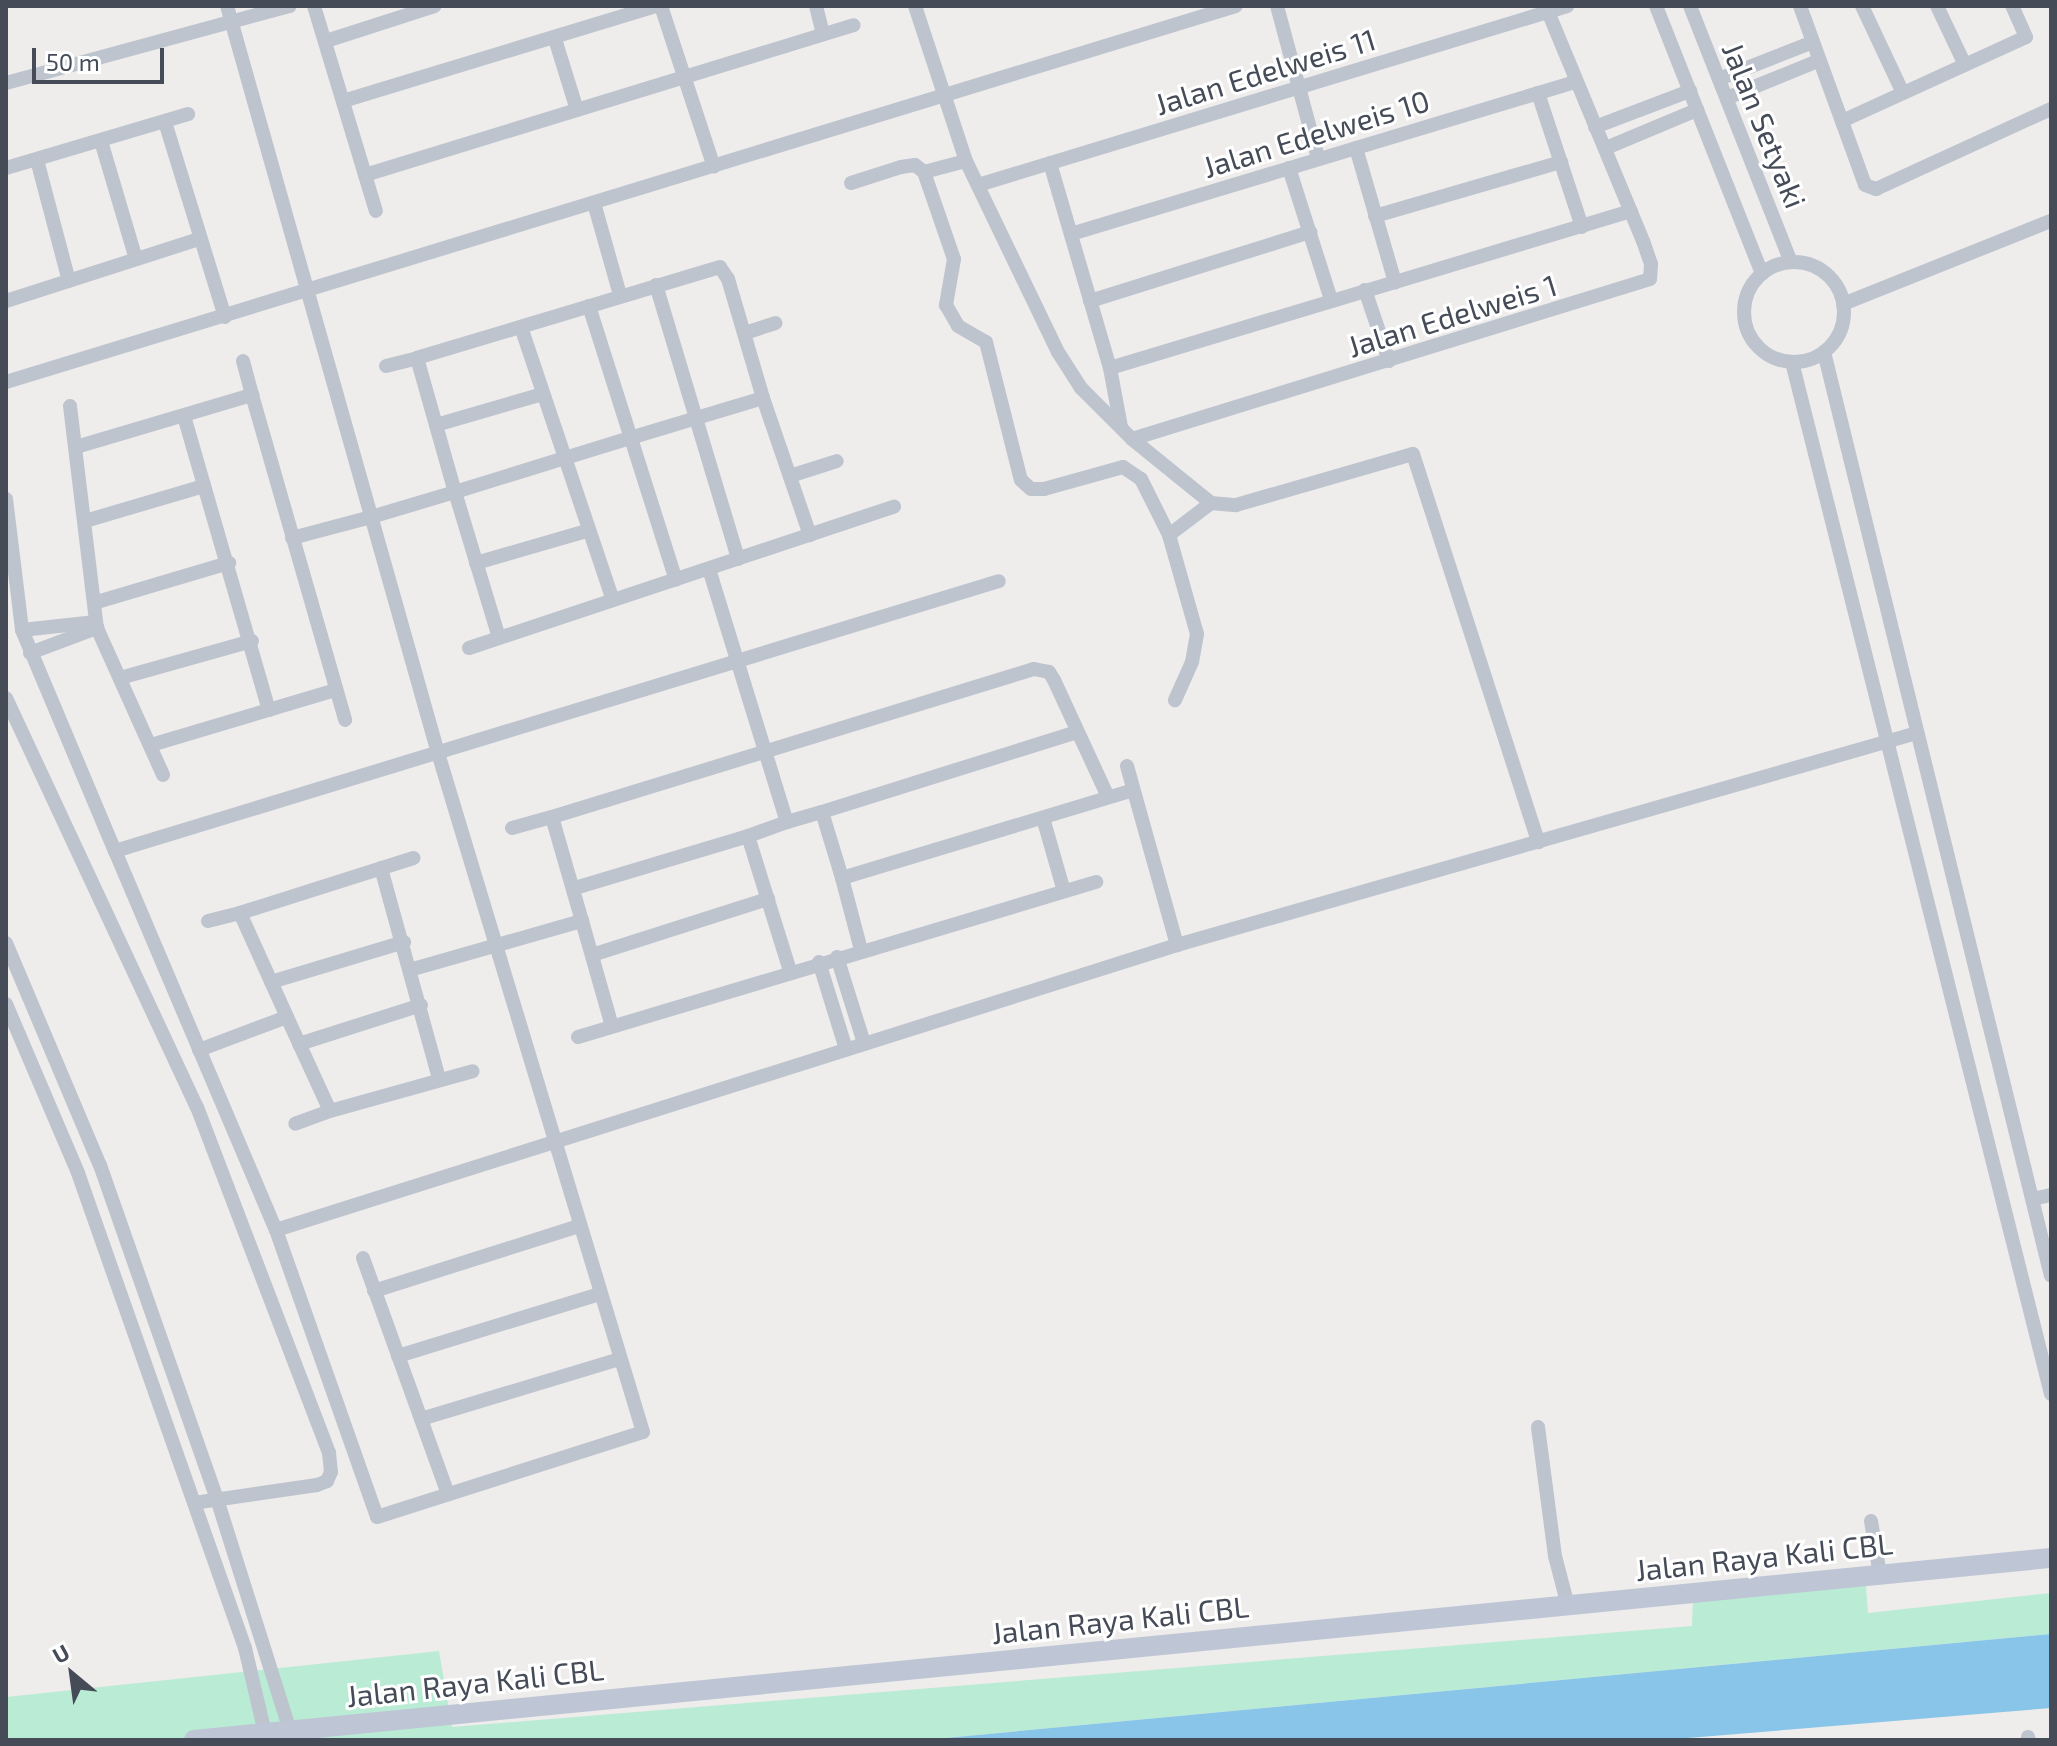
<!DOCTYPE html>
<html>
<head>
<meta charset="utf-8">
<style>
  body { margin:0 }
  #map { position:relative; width:2057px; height:1746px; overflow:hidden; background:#efecec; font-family:"Exo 2",sans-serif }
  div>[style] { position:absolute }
  .green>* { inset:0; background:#baecd5 }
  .water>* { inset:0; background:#88c5e8 }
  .minor>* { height:14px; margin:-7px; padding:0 7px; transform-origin:7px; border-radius:7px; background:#bdc4ce }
  .minor>.ring { margin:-7px; padding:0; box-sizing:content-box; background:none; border:14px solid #bdc4ce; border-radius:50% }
  .secondary>* { height:20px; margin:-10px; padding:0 10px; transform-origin:10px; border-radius:10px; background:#bec6d5 }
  span { translate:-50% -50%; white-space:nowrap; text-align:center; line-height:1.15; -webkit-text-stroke:6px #fff; paint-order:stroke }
  .street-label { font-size:30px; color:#454c58 }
  .frame { position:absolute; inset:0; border:8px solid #454c58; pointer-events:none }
  .north { position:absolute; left:32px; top:1634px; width:80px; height:80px; -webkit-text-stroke:6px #fff; paint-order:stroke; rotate:331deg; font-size:22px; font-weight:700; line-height:32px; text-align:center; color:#454c58 }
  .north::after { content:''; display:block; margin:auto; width:28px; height:36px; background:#454c58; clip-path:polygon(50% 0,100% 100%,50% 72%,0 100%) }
  .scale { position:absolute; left:32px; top:48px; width:132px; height:36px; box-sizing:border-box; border:4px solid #454c58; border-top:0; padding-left:10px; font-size:24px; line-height:28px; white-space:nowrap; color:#454c58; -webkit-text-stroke:6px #fff; paint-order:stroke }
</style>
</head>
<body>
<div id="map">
  <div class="green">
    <i style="clip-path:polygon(1865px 1573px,1868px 1613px,2051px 1593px,2051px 1634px,924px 1740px,6px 1740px,6px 1697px,439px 1651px,452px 1727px,1692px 1626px,1693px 1597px)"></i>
  </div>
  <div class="water">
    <i style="clip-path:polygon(2051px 1634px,2051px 1708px,1664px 1740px,924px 1740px)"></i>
  </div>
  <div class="minor">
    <i style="left:314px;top:6px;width:214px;rotate:73.2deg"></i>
    <i style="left:661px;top:6px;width:169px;rotate:71.8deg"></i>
    <i style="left:816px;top:6px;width:29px;rotate:76deg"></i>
    <i style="left:915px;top:6px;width:163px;rotate:71.8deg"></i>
    <i style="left:966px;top:161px;width:212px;rotate:64.3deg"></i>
    <i style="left:1058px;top:352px;width:43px;rotate:57.4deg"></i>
    <i style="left:1081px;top:388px;width:72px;rotate:45deg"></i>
    <i style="left:1132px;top:439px;width:102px;rotate:39deg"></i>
    <i style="left:1211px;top:503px;width:25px;rotate:5deg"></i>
    <i style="left:1236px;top:505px;width:184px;rotate:-16.1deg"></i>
    <i style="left:1413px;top:454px;width:408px;rotate:72.1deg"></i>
    <i style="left:1277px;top:6px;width:157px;rotate:74.9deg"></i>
    <i style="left:1656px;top:6px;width:288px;rotate:68.4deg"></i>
    <i style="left:1690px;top:6px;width:275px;rotate:68.5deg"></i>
    <i style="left:1800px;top:6px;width:190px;rotate:70deg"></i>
    <i style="left:1865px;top:185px;width:12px;rotate:20deg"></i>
    <i style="left:1876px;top:189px;width:192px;rotate:-24.6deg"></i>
    <i style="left:1862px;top:6px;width:96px;rotate:64.8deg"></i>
    <i style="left:1937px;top:6px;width:65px;rotate:64.6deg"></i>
    <i style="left:555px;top:39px;width:74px;rotate:72.8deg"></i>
    <i style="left:326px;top:41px;width:114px;rotate:-17.8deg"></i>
    <i style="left:1719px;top:79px;width:101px;rotate:-21.5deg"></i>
    <i style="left:6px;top:83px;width:294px;rotate:-15.2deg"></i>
    <i style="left:1538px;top:93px;width:141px;rotate:71.8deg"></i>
    <i style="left:1727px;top:98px;width:100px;rotate:-22.2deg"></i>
    <i style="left:343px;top:101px;width:327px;rotate:-16.9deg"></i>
    <i style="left:1842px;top:121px;width:202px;rotate:-24.5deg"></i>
    <i style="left:2026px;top:37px;width:34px;rotate:-114deg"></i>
    <i style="left:165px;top:122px;width:204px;rotate:72.9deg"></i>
    <i style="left:1595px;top:127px;width:102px;rotate:-20.8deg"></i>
    <i style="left:101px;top:141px;width:123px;rotate:73.5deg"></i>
    <i style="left:1356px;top:148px;width:140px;rotate:73.8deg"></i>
    <i style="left:1606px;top:148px;width:99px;rotate:-22.7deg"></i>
    <i style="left:37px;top:160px;width:125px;rotate:75.2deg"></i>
    <i style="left:1050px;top:163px;width:214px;rotate:73.7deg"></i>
    <i style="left:1110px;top:368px;width:60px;rotate:79.4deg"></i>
    <i style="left:6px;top:168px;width:190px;rotate:-16.5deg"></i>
    <i style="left:1289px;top:168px;width:139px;rotate:72.3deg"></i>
    <i style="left:924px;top:172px;width:92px;rotate:71deg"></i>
    <i style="left:954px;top:259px;width:47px;rotate:99.9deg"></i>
    <i style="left:946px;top:305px;width:24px;rotate:60deg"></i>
    <i style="left:958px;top:326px;width:32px;rotate:30deg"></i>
    <i style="left:986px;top:342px;width:142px;rotate:75.8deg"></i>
    <i style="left:1021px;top:480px;width:13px;rotate:42deg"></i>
    <i style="left:1031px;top:489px;width:13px"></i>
    <i style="left:1044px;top:489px;width:82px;rotate:-15.6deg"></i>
    <i style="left:1123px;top:467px;width:22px;rotate:34deg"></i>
    <i style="left:1141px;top:479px;width:63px;rotate:63.4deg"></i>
    <i style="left:1169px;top:535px;width:103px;rotate:74.2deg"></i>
    <i style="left:1197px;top:634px;width:28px;rotate:100deg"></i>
    <i style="left:1192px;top:662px;width:42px;rotate:114.1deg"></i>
    <i style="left:365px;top:175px;width:511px;rotate:-17.05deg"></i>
    <i style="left:851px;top:183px;width:52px;rotate:-17.7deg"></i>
    <i style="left:901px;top:167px;width:14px;rotate:-8deg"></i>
    <i style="left:915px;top:165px;width:11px;rotate:38deg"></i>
    <i style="left:924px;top:172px;width:43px;rotate:-14.7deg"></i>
    <i style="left:978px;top:185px;width:616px;rotate:-16.9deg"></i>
    <i style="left:594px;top:203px;width:96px;rotate:74.2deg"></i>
    <i style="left:1375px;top:216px;width:194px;rotate:-16.2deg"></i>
    <i style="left:1071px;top:234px;width:526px;rotate:-16.78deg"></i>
    <i class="ring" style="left:1744px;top:262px;width:86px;height:86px"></i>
    <i style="left:656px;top:285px;width:286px;rotate:73.3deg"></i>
    <i style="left:1365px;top:290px;width:75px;rotate:71.3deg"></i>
    <i style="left:6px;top:301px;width:203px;rotate:-17.8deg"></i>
    <i style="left:1090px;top:301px;width:231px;rotate:-17.4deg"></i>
    <i style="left:1843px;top:304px;width:224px;rotate:-21.8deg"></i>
    <i style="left:589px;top:306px;width:287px;rotate:72.4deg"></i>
    <i style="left:521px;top:327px;width:288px;rotate:71.4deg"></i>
    <i style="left:745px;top:333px;width:32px;rotate:-18deg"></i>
    <i style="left:1824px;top:352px;width:951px;rotate:76.2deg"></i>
    <i style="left:243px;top:361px;width:35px;rotate:75deg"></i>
    <i style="left:1792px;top:362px;width:1064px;rotate:75.91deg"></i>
    <i style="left:386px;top:366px;width:32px;rotate:-14deg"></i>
    <i style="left:1110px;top:368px;width:544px;rotate:-16.77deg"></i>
    <i style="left:6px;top:382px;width:1286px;rotate:-17deg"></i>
    <i style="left:763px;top:398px;width:145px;rotate:71.1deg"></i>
    <i style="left:70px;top:406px;width:224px;rotate:83.1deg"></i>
    <i style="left:97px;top:628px;width:161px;rotate:65.8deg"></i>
    <i style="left:184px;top:416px;width:306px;rotate:73.9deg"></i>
    <i style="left:436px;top:425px;width:111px;rotate:-16.2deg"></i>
    <i style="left:1132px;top:439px;width:542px;rotate:-17.16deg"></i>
    <i style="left:1650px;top:279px;width:15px;rotate:-86deg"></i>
    <i style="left:1651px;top:264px;width:24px;rotate:-109deg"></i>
    <i style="left:1643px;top:241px;width:248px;rotate:-112.5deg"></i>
    <i style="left:76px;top:447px;width:184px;rotate:-16.5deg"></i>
    <i style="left:252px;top:395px;width:338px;rotate:74deg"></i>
    <i style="left:790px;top:476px;width:49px;rotate:-17.7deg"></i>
    <i style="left:6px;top:499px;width:132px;rotate:83deg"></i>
    <i style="left:22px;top:630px;width:240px;rotate:67.2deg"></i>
    <i style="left:115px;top:851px;width:924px;rotate:-16.98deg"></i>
    <i style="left:85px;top:521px;width:124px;rotate:-16.4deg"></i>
    <i style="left:1169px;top:535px;width:53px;rotate:-37.3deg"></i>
    <i style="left:292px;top:538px;width:82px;rotate:-14.9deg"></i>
    <i style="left:371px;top:517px;width:88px;rotate:-16.6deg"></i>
    <i style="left:455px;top:492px;width:115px;rotate:-17.2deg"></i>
    <i style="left:565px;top:458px;width:68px;rotate:-17.1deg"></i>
    <i style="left:630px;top:438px;width:139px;rotate:-16.7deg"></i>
    <i style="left:763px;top:398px;width:124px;rotate:-106.4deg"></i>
    <i style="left:728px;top:279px;width:14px;rotate:-124deg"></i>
    <i style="left:720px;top:267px;width:316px;rotate:163.3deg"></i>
    <i style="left:417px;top:358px;width:139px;rotate:74.2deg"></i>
    <i style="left:455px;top:492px;width:152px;rotate:73.2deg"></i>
    <i style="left:476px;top:563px;width:115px;rotate:-16.2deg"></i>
    <i style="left:709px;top:569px;width:265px;rotate:72.9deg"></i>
    <i style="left:787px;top:822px;width:36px;rotate:-16deg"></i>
    <i style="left:97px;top:602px;width:138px;rotate:-16.5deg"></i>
    <i style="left:22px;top:630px;width:74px;rotate:-6.2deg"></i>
    <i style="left:469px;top:648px;width:448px;rotate:-18.4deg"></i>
    <i style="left:30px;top:653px;width:72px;rotate:-20.5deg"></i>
    <i style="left:120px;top:678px;width:137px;rotate:-15.7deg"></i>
    <i style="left:6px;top:698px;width:451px;rotate:65deg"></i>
    <i style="left:197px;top:1107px;width:370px;rotate:69.1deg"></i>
    <i style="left:329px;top:1453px;width:19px;rotate:84deg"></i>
    <i style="left:331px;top:1472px;width:10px;rotate:114deg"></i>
    <i style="left:327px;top:1481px;width:11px;rotate:158deg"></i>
    <i style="left:317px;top:1485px;width:124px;rotate:171.7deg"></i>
    <i style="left:1077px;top:732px;width:267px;rotate:162.6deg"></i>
    <i style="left:822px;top:812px;width:69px;rotate:73.1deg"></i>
    <i style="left:842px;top:878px;width:304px;rotate:-16.8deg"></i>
    <i style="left:151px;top:745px;width:193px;rotate:-16.6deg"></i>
    <i style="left:1127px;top:766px;width:186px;rotate:74.4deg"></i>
    <i style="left:1043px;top:818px;width:76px;rotate:74deg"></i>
    <i style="left:787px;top:822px;width:41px;rotate:160.3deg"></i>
    <i style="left:748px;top:836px;width:141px;rotate:72.7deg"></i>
    <i style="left:512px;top:828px;width:41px;rotate:-15.4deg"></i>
    <i style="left:115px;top:851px;width:412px;rotate:67deg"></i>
    <i style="left:276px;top:1230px;width:304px;rotate:70.6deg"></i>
    <i style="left:377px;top:1517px;width:279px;rotate:-17.7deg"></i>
    <i style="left:643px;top:1432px;width:709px;rotate:-106.8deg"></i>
    <i style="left:438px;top:753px;width:776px;rotate:-105.77deg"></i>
    <i style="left:381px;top:868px;width:219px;rotate:74.6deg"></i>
    <i style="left:842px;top:878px;width:74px;rotate:75.2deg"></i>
    <i style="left:575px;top:888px;width:181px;rotate:-16.7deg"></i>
    <i style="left:240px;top:913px;width:182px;rotate:-17.6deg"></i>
    <i style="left:582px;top:921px;width:106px;rotate:74.1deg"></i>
    <i style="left:6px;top:943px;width:241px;rotate:67.1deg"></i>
    <i style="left:100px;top:1165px;width:354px;rotate:70.7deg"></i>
    <i style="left:217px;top:1499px;width:243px;rotate:72.5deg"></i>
    <i style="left:592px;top:955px;width:185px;rotate:-17.7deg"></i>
    <i style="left:837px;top:957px;width:90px;rotate:72.6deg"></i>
    <i style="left:819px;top:962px;width:91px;rotate:72.8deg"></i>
    <i style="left:413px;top:969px;width:176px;rotate:-15.9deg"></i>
    <i style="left:582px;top:921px;width:108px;rotate:-106.1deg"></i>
    <i style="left:552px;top:817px;width:504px;rotate:-17.07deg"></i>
    <i style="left:1034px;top:669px;width:15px;rotate:11deg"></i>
    <i style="left:1049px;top:672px;width:9px;rotate:58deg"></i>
    <i style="left:1054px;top:680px;width:129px;rotate:65.2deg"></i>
    <i style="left:271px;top:982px;width:139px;rotate:-16.7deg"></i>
    <i style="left:6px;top:1004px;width:184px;rotate:66.9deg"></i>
    <i style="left:78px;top:1173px;width:504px;rotate:70.63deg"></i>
    <i style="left:245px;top:1648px;width:87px;rotate:76.8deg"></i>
    <i style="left:287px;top:1017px;width:103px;rotate:65.4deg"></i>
    <i style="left:330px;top:1111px;width:37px;rotate:160deg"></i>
    <i style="left:578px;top:1037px;width:541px;rotate:-16.66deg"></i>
    <i style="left:299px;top:1044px;width:128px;rotate:-17.7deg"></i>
    <i style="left:199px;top:1050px;width:94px;rotate:-20.6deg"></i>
    <i style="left:287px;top:1017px;width:114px;rotate:-114.3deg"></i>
    <i style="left:240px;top:913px;width:33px;rotate:166deg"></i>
    <i style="left:330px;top:1111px;width:148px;rotate:-15.6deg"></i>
    <i style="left:2033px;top:1199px;width:18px;rotate:-13deg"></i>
    <i style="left:276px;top:1230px;width:945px;rotate:-17.55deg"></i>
    <i style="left:1177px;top:945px;width:770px;rotate:-15.99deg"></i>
    <i style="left:363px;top:1258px;width:251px;rotate:70.2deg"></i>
    <i style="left:374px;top:1291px;width:215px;rotate:-17.6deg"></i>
    <i style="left:398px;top:1356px;width:211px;rotate:-17.1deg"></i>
    <i style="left:421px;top:1419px;width:208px;rotate:-16.8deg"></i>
    <i style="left:1538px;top:1427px;width:130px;rotate:82.5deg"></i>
    <i style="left:1555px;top:1556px;width:52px;rotate:75.4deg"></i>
    <i style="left:1871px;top:1521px;width:55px;rotate:80.5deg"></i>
    <i style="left:2028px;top:1737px;width:3px;rotate:72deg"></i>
  </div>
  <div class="secondary">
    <i style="left:194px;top:1740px;width:1866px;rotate:-5.6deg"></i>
  </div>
  <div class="street-label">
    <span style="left:1265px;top:71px;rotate:-17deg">Jalan Edelweis 11</span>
    <span style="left:1765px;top:125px;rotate:68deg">Jalan Setyaki</span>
    <span style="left:1316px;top:133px;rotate:-17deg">Jalan Edelweis 10</span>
    <span style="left:1452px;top:315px;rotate:-17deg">Jalan Edelweis 1</span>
    <span style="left:1764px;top:1556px;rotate:-6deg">Jalan Raya Kali CBL</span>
    <span style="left:1120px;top:1619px;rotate:-6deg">Jalan Raya Kali CBL</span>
    <span style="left:475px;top:1682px;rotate:-6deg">Jalan Raya Kali CBL</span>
  </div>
  <div class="frame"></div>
  <div class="north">U</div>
  <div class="scale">50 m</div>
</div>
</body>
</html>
